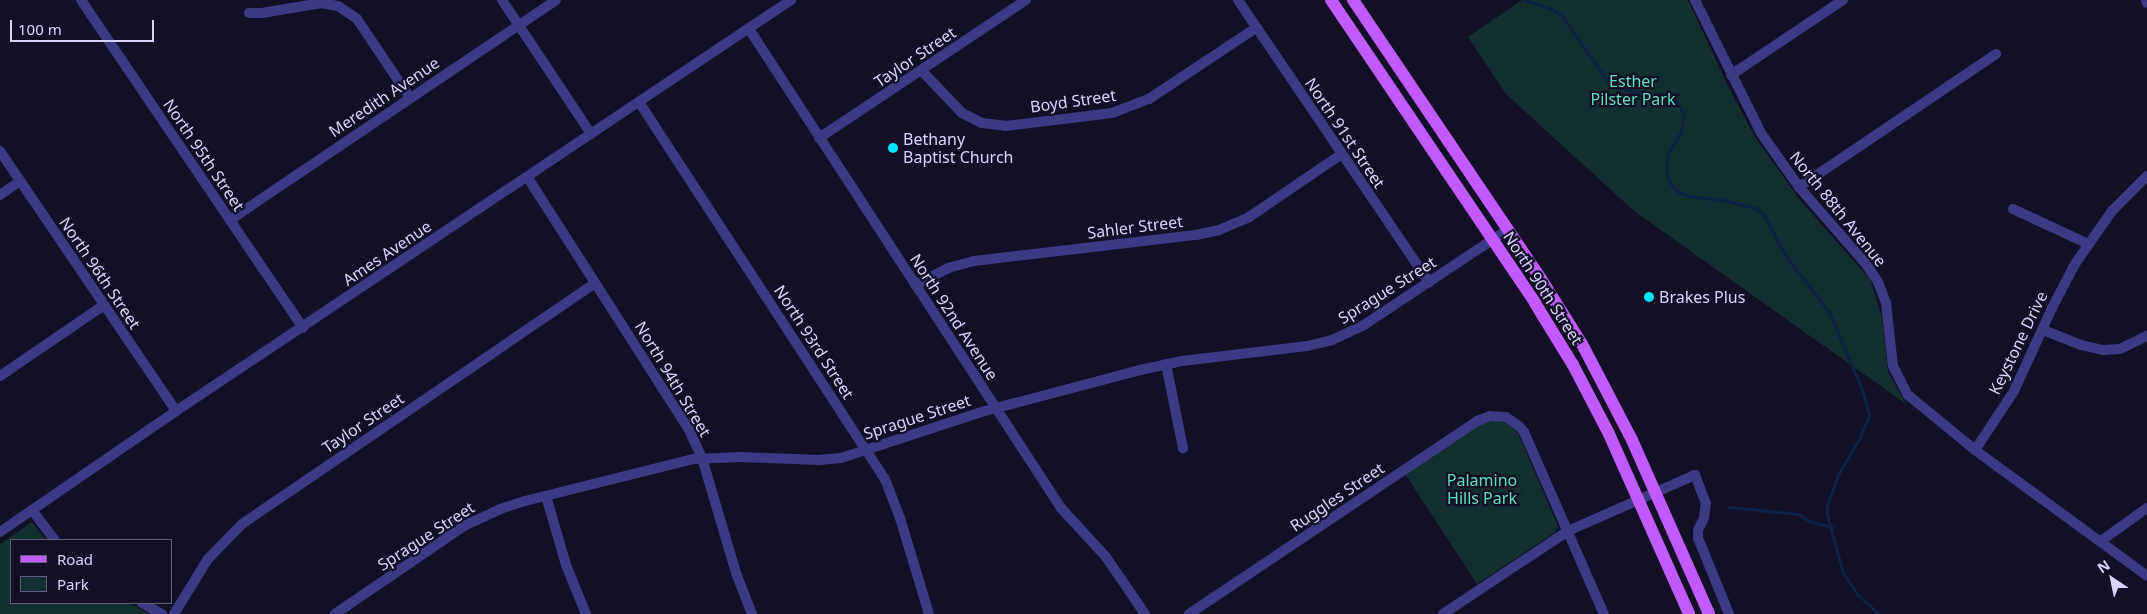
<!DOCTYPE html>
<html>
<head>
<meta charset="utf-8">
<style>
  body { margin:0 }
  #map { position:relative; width:2147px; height:614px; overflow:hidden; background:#130f26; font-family:"Noto Sans",sans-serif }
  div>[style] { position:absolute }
  .green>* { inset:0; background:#12302f }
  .stream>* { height:3px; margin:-1.5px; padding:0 1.5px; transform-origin:1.5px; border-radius:1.5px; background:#0c2248 }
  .minor>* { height:10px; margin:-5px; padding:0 5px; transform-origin:5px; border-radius:5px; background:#3d3a85 }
  .major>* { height:12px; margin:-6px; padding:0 6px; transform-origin:6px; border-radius:6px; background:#c25bff }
  .dots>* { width:14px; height:14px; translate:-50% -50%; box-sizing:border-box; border:2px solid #130f26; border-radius:50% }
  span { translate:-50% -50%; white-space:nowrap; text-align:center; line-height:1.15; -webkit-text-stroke:4.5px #130f26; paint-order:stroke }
  .street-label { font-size:16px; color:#d9d4ff }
  .park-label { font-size:16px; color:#5fe0c0 }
  .poi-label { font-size:16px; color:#d9d4ff }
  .left { translate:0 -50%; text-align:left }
  .legend { position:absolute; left:10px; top:539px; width:162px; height:65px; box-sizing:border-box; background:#130f26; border:1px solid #625e7d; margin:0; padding:6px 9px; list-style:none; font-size:15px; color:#d9d4ff }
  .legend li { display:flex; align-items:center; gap:10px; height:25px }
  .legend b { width:25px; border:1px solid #625e7d }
  .north { position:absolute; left:2087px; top:554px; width:50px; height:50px; -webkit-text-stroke:4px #130f26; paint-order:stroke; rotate:326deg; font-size:14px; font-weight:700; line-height:20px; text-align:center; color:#d9d4ff }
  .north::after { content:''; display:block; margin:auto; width:18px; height:22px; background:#d9d4ff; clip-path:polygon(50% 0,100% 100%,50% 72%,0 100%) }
  .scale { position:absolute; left:10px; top:20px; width:144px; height:22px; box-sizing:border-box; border:2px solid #d9d4ff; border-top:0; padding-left:6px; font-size:15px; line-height:18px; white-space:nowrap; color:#d9d4ff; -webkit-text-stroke:4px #130f26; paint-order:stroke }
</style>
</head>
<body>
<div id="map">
  <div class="green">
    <i style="clip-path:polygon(1522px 0,1688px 0,1728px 86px,1755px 137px,1800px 200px,1870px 279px,1882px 317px,1888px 372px,1906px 404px,1634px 211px,1506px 94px,1468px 37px)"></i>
    <i style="clip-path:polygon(1493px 420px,1507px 423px,1518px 433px,1558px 526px,1554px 533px,1477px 584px,1405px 474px,1485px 421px)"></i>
    <i style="clip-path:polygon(32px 522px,46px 540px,11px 540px,11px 603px,129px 603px,150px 614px,0 614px,0 544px)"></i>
  </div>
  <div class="stream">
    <i style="left:1525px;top:0;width:28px;rotate:18deg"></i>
    <i style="left:1552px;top:9px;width:12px;rotate:35deg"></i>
    <i style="left:1562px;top:16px;width:80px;rotate:55.1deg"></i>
    <i style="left:1608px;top:82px;width:27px;rotate:22deg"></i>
    <i style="left:1633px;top:92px;width:33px;rotate:3deg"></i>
    <i style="left:1666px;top:94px;width:12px;rotate:31deg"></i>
    <i style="left:1676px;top:100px;width:17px;rotate:62deg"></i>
    <i style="left:1684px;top:115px;width:17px;rotate:100deg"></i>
    <i style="left:1681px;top:132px;width:26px;rotate:121deg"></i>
    <i style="left:1668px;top:154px;width:12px;rotate:99deg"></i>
    <i style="left:1666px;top:166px;width:10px;rotate:84deg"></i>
    <i style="left:1667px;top:176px;width:10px;rotate:61deg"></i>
    <i style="left:1672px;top:185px;width:10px;rotate:45deg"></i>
    <i style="left:1679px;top:192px;width:11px;rotate:22deg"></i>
    <i style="left:1689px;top:196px;width:34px;rotate:7deg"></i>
    <i style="left:1723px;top:200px;width:34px;rotate:14deg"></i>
    <i style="left:1756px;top:208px;width:11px;rotate:41deg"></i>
    <i style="left:1764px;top:215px;width:45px;rotate:62.3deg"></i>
    <i style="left:1785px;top:255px;width:72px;rotate:52.3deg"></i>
    <i style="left:1829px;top:312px;width:87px;rotate:67deg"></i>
    <i style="left:1863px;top:392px;width:24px;rotate:75deg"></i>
    <i style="left:1869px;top:415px;width:24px;rotate:112deg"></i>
    <i style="left:1860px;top:437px;width:44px;rotate:120.1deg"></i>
    <i style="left:1838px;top:475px;width:33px;rotate:110deg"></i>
    <i style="left:1827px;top:506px;width:9px;rotate:90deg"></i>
    <i style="left:1827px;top:515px;width:60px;rotate:74.6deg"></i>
    <i style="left:1843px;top:573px;width:27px;rotate:56deg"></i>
    <i style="left:1858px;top:595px;width:28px;rotate:42deg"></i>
    <i style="left:1729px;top:507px;width:69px;rotate:5.8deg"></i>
    <i style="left:1798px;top:514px;width:13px;rotate:32deg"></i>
    <i style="left:1809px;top:521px;width:24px;rotate:15deg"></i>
  </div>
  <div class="minor">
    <i style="left:81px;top:0;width:396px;rotate:55.9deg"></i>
    <i style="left:502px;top:0;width:161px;rotate:56.4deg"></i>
    <i style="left:1238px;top:0;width:341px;rotate:55.9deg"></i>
    <i style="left:1695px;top:0;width:148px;rotate:63.6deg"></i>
    <i style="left:1761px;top:133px;width:66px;rotate:54.9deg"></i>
    <i style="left:1799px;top:187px;width:102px;rotate:49deg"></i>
    <i style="left:1866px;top:264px;width:22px;rotate:56deg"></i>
    <i style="left:1878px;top:282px;width:22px;rotate:69deg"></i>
    <i style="left:1886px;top:303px;width:63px;rotate:83.7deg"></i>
    <i style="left:1893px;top:366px;width:33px;rotate:63deg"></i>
    <i style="left:1908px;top:395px;width:87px;rotate:39.4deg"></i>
    <i style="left:1975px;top:450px;width:213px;rotate:36.2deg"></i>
    <i style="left:2146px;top:0;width:3px;rotate:72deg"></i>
    <i style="left:249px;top:13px;width:13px"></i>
    <i style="left:262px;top:13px;width:60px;rotate:-9.6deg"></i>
    <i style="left:321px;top:3px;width:17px;rotate:10deg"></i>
    <i style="left:338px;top:6px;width:23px;rotate:34deg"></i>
    <i style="left:357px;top:19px;width:95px;rotate:56.1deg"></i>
    <i style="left:749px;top:29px;width:572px;rotate:56.92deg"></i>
    <i style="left:1061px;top:508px;width:67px;rotate:47.4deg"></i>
    <i style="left:1106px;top:557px;width:69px;rotate:55.6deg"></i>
    <i style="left:922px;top:71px;width:58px;rotate:46.4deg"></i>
    <i style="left:962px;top:113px;width:22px;rotate:27deg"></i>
    <i style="left:982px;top:123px;width:23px;rotate:7deg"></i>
    <i style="left:1005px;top:126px;width:108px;rotate:-6.9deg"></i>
    <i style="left:1112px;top:113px;width:40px;rotate:-21deg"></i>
    <i style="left:1149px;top:99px;width:128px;rotate:-33.6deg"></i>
    <i style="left:1731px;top:75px;width:135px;rotate:-33.8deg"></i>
    <i style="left:639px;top:102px;width:450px;rotate:56.9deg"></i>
    <i style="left:885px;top:479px;width:42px;rotate:69deg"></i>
    <i style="left:900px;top:518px;width:100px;rotate:73.2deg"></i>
    <i style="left:819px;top:138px;width:249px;rotate:-33.7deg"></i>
    <i style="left:0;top:151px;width:314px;rotate:55.9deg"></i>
    <i style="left:528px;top:178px;width:299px;rotate:57.4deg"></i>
    <i style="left:689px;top:430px;width:31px;rotate:65deg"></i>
    <i style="left:702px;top:458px;width:120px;rotate:73.5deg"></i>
    <i style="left:736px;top:573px;width:44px;rotate:68.7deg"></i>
    <i style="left:1799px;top:187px;width:238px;rotate:-34deg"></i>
    <i style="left:0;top:195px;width:24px;rotate:-35deg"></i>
    <i style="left:2013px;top:209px;width:83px;rotate:25deg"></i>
    <i style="left:230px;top:220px;width:393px;rotate:-34deg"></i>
    <i style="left:915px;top:285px;width:37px;rotate:-27deg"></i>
    <i style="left:948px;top:268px;width:27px;rotate:-15deg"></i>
    <i style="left:974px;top:261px;width:224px;rotate:-6.7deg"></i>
    <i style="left:1196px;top:235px;width:24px;rotate:-12deg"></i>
    <i style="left:1219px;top:230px;width:33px;rotate:-23deg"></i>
    <i style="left:1249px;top:217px;width:112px;rotate:-34.1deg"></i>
    <i style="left:2043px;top:330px;width:41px;rotate:21.5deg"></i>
    <i style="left:2081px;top:345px;width:23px;rotate:13deg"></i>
    <i style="left:2103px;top:350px;width:17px;rotate:-3deg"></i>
    <i style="left:2120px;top:349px;width:30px;rotate:-26deg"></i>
    <i style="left:1166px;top:364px;width:86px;rotate:78.6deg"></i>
    <i style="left:0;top:376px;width:126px;rotate:-34.3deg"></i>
    <i style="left:1975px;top:450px;width:71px;rotate:-56.5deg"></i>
    <i style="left:2014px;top:391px;width:91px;rotate:-65.4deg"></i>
    <i style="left:2052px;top:308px;width:50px;rotate:-62.4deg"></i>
    <i style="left:2075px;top:264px;width:65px;rotate:-55.1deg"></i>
    <i style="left:2112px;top:211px;width:49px;rotate:-45deg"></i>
    <i style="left:546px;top:496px;width:72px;rotate:73.8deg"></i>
    <i style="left:566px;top:565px;width:53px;rotate:67.8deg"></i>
    <i style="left:32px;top:510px;width:38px;rotate:53deg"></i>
    <i style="left:0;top:532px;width:214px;rotate:-34.5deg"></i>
    <i style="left:176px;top:411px;width:740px;rotate:-33.75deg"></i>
    <i style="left:2101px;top:541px;width:57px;rotate:-35.7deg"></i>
    <i style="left:142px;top:603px;width:23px;rotate:29deg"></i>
    <i style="left:174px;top:614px;width:65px;rotate:-58.3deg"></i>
    <i style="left:208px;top:559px;width:49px;rotate:-45.8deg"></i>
    <i style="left:242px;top:524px;width:427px;rotate:-34.3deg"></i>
    <i style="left:335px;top:614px;width:156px;rotate:-34.3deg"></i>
    <i style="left:464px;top:526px;width:40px;rotate:-25deg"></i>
    <i style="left:500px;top:509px;width:26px;rotate:-18deg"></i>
    <i style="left:525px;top:501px;width:173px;rotate:-14deg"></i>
    <i style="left:693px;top:459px;width:48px;rotate:-2.4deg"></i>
    <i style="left:741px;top:457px;width:78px;rotate:2.2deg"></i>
    <i style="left:819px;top:460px;width:22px;rotate:-5deg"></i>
    <i style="left:841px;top:458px;width:151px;rotate:-18.1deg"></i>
    <i style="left:985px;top:411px;width:160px;rotate:-14.8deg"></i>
    <i style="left:1140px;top:370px;width:43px;rotate:-12.1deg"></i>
    <i style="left:1182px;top:361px;width:126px;rotate:-6.8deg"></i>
    <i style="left:1307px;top:346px;width:26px;rotate:-13deg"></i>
    <i style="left:1332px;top:340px;width:35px;rotate:-25deg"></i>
    <i style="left:1364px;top:325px;width:172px;rotate:-33.6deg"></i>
    <i style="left:1189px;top:614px;width:347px;rotate:-33.8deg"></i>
    <i style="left:1477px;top:421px;width:14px;rotate:-21deg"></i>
    <i style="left:1490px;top:416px;width:16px;rotate:4deg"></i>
    <i style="left:1506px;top:417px;width:16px;rotate:35deg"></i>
    <i style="left:1519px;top:426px;width:8px;rotate:50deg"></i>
    <i style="left:1524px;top:432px;width:199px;rotate:66.3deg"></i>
    <i style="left:1443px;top:614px;width:150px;rotate:-33.6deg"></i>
    <i style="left:1568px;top:531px;width:139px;rotate:-23.8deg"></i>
    <i style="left:1695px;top:475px;width:30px;rotate:69deg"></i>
    <i style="left:1706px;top:503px;width:15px;rotate:98deg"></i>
    <i style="left:1704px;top:518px;width:13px;rotate:117deg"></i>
    <i style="left:1698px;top:530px;width:8px;rotate:90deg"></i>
    <i style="left:1698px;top:538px;width:82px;rotate:67.8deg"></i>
  </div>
  <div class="major">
    <i style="left:1331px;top:0;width:365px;rotate:56deg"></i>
    <i style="left:1535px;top:303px;width:73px;rotate:58.5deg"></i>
    <i style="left:1573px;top:365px;width:78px;rotate:62.4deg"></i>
    <i style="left:1609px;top:434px;width:197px;rotate:66deg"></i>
    <i style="left:1353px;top:0;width:336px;rotate:56deg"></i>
    <i style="left:1541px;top:279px;width:77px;rotate:57.8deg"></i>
    <i style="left:1582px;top:344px;width:108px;rotate:62.5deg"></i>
    <i style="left:1632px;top:440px;width:190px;rotate:66.1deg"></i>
  </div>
  <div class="dots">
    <i style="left:893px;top:148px;background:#00e5ff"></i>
    <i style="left:1649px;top:297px;background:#00e5ff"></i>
  </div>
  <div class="street-label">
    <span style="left:915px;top:57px;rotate:-34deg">Taylor Street</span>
    <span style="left:384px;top:97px;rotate:-34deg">Meredith Avenue</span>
    <span style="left:1073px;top:101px;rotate:-8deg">Boyd Street</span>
    <span style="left:1345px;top:133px;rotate:56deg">North 91st Street</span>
    <span style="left:204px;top:155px;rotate:56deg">North 95th Street</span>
    <span style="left:1838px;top:209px;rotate:51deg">North 88th Avenue</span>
    <span style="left:1135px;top:227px;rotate:-7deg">Sahler Street</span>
    <span style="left:387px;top:253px;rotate:-34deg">Ames Avenue</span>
    <span style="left:100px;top:273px;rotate:56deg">North 96th Street</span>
    <span style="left:1543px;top:288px;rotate:57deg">North 90th Street</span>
    <span style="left:1387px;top:290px;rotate:-32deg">Sprague Street</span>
    <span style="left:954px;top:317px;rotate:57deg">North 92nd Avenue</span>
    <span style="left:814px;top:342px;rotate:57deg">North 93rd Street</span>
    <span style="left:2018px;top:343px;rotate:-64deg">Keystone Drive</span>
    <span style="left:673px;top:379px;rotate:59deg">North 94th Street</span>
    <span style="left:917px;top:417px;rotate:-18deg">Sprague Street</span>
    <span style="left:363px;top:423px;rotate:-34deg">Taylor Street</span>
    <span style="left:1337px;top:497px;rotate:-34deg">Ruggles Street</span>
    <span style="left:426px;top:536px;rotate:-33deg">Sprague Street</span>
  </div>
  <div class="park-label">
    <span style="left:1633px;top:90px">Esther<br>Pilster Park</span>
    <span style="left:1482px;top:489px">Palamino<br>Hills Park</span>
  </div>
  <div class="poi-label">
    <span class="left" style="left:903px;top:148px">Bethany<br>Baptist Church</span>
    <span class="left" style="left:1659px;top:297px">Brakes Plus</span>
  </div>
  <ul class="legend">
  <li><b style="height:6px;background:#c25bff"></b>Road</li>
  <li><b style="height:14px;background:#12302f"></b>Park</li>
  </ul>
  <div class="north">N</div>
  <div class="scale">100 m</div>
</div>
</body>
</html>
